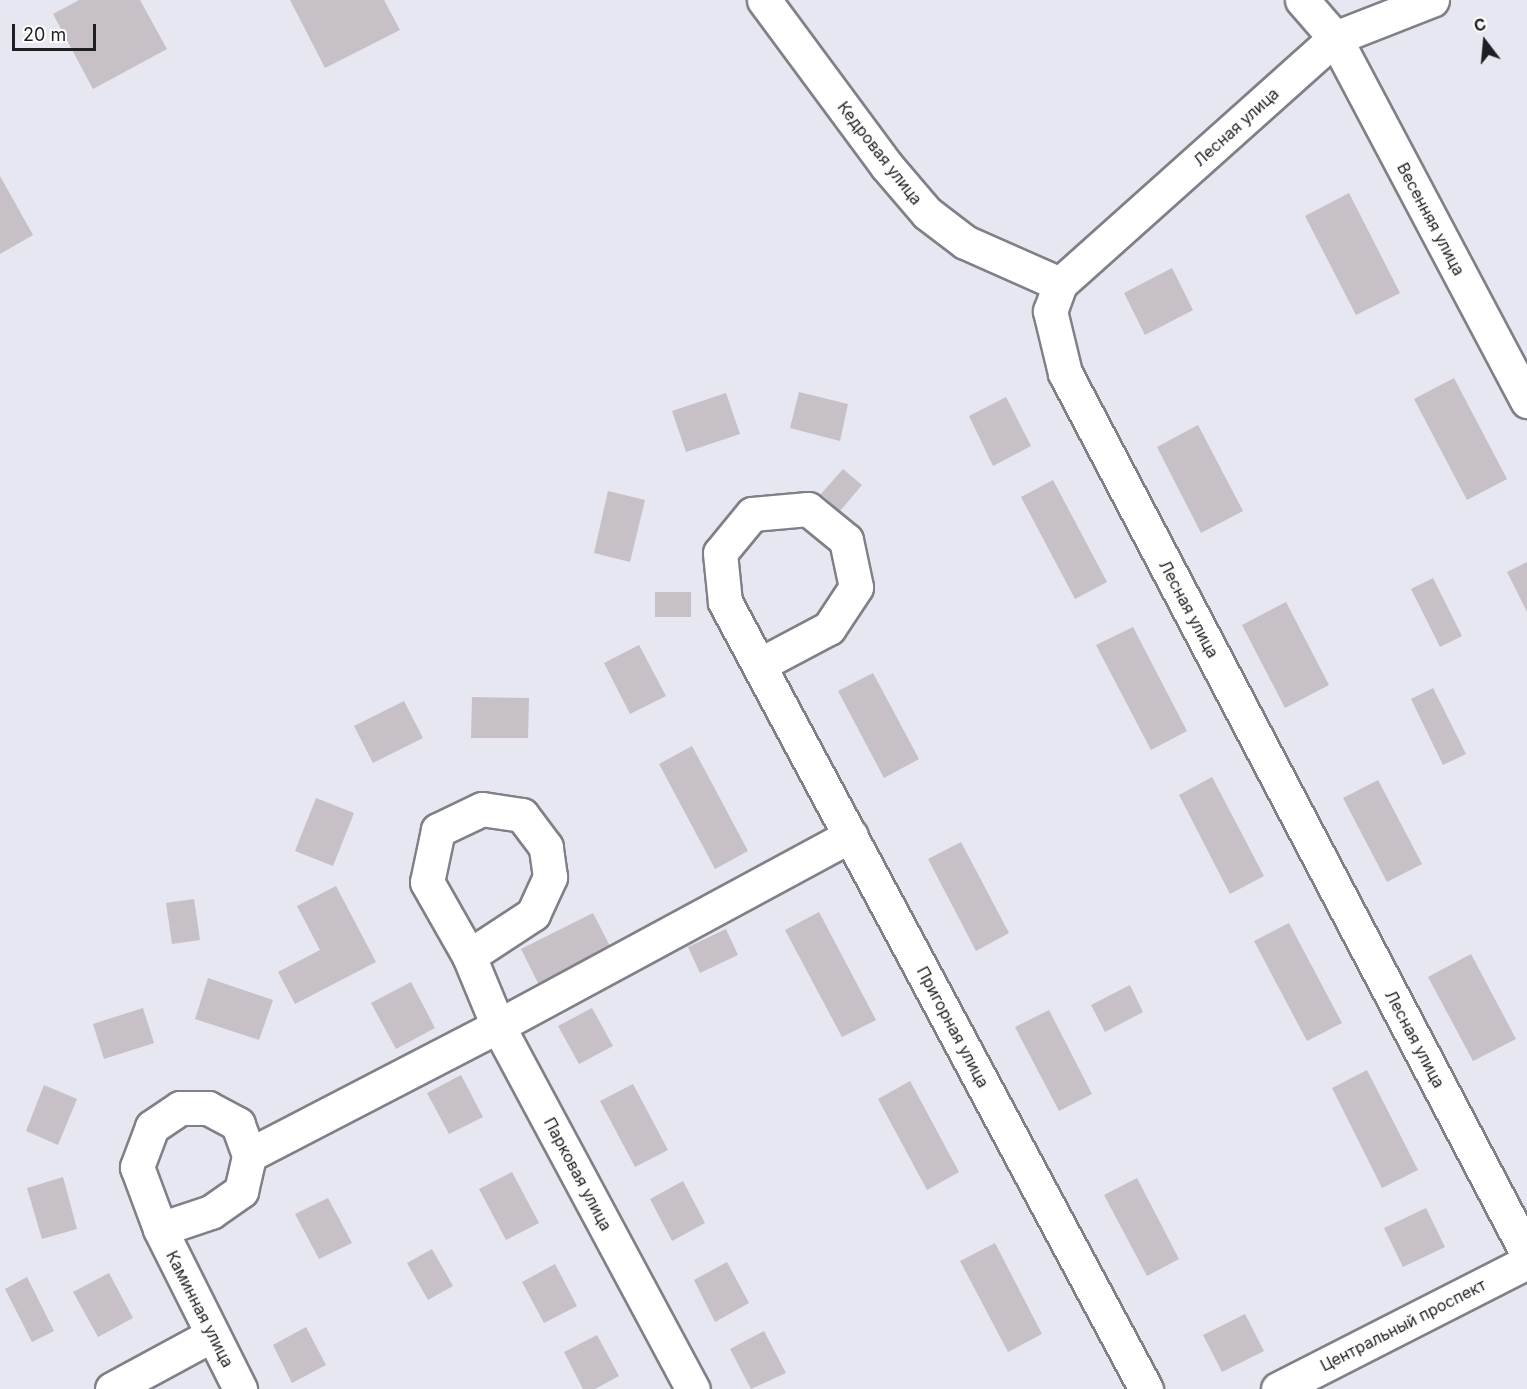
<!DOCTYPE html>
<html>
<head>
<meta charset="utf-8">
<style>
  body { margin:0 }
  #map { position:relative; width:1527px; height:1389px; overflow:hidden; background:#e6e7f0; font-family:Inter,sans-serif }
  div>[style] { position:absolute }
  .building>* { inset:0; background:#c7c0c7 }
  .roads { filter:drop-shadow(2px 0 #7f8088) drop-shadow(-2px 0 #7f8088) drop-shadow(0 2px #7f8088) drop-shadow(0 -2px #7f8088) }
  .minor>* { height:33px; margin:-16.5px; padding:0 16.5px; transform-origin:16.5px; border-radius:16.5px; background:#fff }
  span { translate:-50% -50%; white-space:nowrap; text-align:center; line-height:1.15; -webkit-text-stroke:4.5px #fff; paint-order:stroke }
  .street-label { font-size:16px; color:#1e1f22 }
  .north { position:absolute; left:1455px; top:12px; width:60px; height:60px; -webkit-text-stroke:4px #fff; paint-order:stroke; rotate:344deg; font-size:16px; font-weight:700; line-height:24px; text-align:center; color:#1e1f22 }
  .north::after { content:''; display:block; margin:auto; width:21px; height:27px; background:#1e1f22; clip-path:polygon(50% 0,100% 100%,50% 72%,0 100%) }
  .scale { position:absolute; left:12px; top:24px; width:84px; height:27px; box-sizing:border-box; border:3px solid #1e1f22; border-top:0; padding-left:8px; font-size:18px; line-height:21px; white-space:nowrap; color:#1e1f22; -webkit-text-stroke:4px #fff; paint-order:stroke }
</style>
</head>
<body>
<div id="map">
  <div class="building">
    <i style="clip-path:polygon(79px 0,140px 0,167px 49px,93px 89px,53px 14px)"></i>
    <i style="clip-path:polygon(290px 0,384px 0,400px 30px,325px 68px)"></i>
    <i style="clip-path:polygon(0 176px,33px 235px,0 254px)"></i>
    <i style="clip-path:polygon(1349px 193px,1400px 293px,1356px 315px,1305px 216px)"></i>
    <i style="clip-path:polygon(1172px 268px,1193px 310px,1145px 335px,1124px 293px)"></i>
    <i style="clip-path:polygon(1454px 378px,1507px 479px,1467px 500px,1414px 399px)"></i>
    <i style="clip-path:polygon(799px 392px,848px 404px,840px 441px,790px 428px)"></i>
    <i style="clip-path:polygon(726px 393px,740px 434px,686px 452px,672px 411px)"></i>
    <i style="clip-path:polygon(1006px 397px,1031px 446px,993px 466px,969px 416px)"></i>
    <i style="clip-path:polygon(1198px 425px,1243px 511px,1201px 533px,1157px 447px)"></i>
    <i style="clip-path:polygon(843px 469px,862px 485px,840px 511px,821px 494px)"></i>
    <i style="clip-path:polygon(1053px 480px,1107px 582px,1075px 599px,1021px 497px)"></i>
    <i style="clip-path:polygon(608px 491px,645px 500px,630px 562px,594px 553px)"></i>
    <i style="clip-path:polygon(1527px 562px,1527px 612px,1507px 572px)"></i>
    <i style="clip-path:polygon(1433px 578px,1462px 636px,1440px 647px,1411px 589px)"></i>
    <i style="clip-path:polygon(655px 592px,691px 592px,691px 617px,655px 617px)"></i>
    <i style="clip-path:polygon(1286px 602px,1329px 685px,1285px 708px,1242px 625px)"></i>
    <i style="clip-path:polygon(1133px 627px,1187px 731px,1151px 750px,1096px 645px)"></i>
    <i style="clip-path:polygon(639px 645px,666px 696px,630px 714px,604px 663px)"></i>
    <i style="clip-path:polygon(873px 673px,919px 759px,884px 778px,838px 691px)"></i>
    <i style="clip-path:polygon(1433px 688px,1466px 754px,1443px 765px,1411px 699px)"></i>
    <i style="clip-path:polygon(472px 697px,529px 698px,528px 738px,471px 738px)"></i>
    <i style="clip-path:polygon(404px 701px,423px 738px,373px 763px,354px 726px)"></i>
    <i style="clip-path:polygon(692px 746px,748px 851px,715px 869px,659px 764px)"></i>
    <i style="clip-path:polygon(1212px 777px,1264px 876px,1230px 894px,1179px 795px)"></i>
    <i style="clip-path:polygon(1378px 780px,1422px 864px,1387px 882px,1343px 798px)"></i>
    <i style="clip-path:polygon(316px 798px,354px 813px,333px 866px,295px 851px)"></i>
    <i style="clip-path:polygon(961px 842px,1009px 933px,976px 951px,928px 859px)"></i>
    <i style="clip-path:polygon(336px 886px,376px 962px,295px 1004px,278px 972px,320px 950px,297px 906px)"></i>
    <i style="clip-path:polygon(194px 899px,200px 940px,172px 944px,166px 903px)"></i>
    <i style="clip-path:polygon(819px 912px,876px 1020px,842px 1037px,785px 930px)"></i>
    <i style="clip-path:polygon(593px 913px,612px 950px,540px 987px,521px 949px)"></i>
    <i style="clip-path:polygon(1289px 923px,1342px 1023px,1307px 1041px,1254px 941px)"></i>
    <i style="clip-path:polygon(726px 929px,738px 955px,700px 973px,688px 947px)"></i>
    <i style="clip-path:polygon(1471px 954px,1516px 1039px,1473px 1061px,1428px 977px)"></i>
    <i style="clip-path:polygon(208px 978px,273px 1000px,259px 1040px,195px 1019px)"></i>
    <i style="clip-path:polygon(411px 982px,435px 1028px,396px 1049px,371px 1003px)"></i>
    <i style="clip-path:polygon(1130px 985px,1143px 1012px,1105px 1032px,1091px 1005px)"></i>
    <i style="clip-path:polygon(143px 1008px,154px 1043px,104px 1059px,93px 1024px)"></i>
    <i style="clip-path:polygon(592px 1008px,613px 1046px,579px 1064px,558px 1026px)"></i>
    <i style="clip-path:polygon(1049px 1010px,1092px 1094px,1059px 1111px,1015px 1027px)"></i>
    <i style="clip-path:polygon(1367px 1070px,1418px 1170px,1382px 1188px,1332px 1088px)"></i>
    <i style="clip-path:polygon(461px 1075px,483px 1117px,449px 1134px,427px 1093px)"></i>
    <i style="clip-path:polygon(910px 1081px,959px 1172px,927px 1190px,878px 1099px)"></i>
    <i style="clip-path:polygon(633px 1084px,668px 1150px,635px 1167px,600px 1101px)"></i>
    <i style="clip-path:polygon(44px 1085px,77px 1099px,58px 1145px,26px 1131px)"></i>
    <i style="clip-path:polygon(512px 1172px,539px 1223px,506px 1240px,479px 1189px)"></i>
    <i style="clip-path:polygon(63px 1177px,77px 1229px,42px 1239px,27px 1188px)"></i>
    <i style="clip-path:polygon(1137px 1178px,1179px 1259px,1147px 1276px,1104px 1195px)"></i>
    <i style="clip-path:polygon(683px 1181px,705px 1223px,672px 1241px,650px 1199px)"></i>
    <i style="clip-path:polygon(328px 1198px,352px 1243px,319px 1259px,295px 1214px)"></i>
    <i style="clip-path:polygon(1426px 1208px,1445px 1247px,1403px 1267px,1384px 1228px)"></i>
    <i style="clip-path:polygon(995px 1243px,1042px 1334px,1008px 1352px,960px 1261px)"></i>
    <i style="clip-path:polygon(432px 1249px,453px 1286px,428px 1300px,407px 1263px)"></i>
    <i style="clip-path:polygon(727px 1262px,749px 1303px,715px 1322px,694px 1280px)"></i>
    <i style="clip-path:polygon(555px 1264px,577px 1306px,544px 1323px,522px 1282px)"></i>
    <i style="clip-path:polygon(109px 1273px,133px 1318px,98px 1337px,73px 1292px)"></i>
    <i style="clip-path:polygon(27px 1277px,54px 1331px,32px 1342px,5px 1289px)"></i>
    <i style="clip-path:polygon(1245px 1314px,1264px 1351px,1222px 1372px,1203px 1335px)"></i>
    <i style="clip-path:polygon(306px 1327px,326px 1365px,292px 1383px,273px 1345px)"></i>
    <i style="clip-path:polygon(764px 1331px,786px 1373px,751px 1389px,730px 1349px)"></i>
    <i style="clip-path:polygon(597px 1335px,619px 1376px,595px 1389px,583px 1389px,564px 1352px)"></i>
  </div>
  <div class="roads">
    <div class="minor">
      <i style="left:764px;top:0;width:205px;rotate:53.5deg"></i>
      <i style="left:886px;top:165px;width:63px;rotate:49.5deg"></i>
      <i style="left:927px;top:213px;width:48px;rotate:37.3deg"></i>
      <i style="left:965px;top:242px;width:104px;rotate:23.9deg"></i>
      <i style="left:1302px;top:0;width:50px;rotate:49deg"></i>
      <i style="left:1335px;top:38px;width:411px;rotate:62.1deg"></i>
      <i style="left:1432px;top:0;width:104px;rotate:158.6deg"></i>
      <i style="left:1335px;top:38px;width:369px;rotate:138.2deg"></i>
      <i style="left:1060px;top:284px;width:29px;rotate:110deg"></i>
      <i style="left:1050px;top:311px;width:64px;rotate:76.4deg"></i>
      <i style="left:1065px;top:373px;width:994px;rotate:62.3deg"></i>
      <i style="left:759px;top:665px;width:79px;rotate:-27.9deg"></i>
      <i style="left:829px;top:628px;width:49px;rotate:-56.6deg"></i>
      <i style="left:856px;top:587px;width:48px;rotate:-102deg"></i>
      <i style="left:846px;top:540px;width:49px;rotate:-140.8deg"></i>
      <i style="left:808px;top:509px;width:56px;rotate:174.9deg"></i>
      <i style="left:752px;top:514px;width:50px;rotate:129.4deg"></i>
      <i style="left:720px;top:553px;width:49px;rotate:84.2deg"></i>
      <i style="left:725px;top:602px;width:893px;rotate:61.86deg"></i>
      <i style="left:469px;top:956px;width:77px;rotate:-33.3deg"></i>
      <i style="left:533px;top:914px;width:41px;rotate:-65.3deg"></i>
      <i style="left:550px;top:877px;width:30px;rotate:-98deg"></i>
      <i style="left:546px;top:847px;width:40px;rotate:-127deg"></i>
      <i style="left:522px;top:815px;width:40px;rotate:-171.5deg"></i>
      <i style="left:482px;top:809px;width:49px;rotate:154.5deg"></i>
      <i style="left:438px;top:830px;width:53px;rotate:101.9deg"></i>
      <i style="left:427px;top:882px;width:85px;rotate:60.4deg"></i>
      <i style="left:469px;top:956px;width:76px;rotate:67.5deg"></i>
      <i style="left:498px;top:1026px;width:412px;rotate:61.8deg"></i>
      <i style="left:249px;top:1155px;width:280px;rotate:-27.4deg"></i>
      <i style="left:498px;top:1026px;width:401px;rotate:-28.4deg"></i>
      <i style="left:160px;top:1229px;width:54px;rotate:-18.4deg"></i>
      <i style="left:211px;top:1212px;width:37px;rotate:-35deg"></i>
      <i style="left:241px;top:1191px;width:37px;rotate:-77deg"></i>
      <i style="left:249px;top:1155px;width:33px;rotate:-110deg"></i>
      <i style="left:238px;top:1124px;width:34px;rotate:-152deg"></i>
      <i style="left:208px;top:1108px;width:28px;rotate:180deg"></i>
      <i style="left:180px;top:1108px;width:34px;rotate:146deg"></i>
      <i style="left:152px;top:1127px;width:43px;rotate:110.6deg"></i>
      <i style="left:137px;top:1167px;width:66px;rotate:69.6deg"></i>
      <i style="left:160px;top:1229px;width:179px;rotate:63.4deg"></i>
      <i style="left:112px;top:1389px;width:114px;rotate:-28.4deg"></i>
      <i style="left:1278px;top:1389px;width:280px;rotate:-27deg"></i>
    </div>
  </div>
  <div class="street-label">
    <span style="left:1236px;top:127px;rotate:-42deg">Лесная улица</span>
    <span style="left:880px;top:153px;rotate:52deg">Кедровая улица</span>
    <span style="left:1431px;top:219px;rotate:62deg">Весенняя улица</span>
    <span style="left:1189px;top:609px;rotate:62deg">Лесная улица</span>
    <span style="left:953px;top:1027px;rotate:62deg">Пригорная улица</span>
    <span style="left:1415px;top:1039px;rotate:62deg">Лесная улица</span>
    <span style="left:578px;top:1174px;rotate:62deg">Парковая улица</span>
    <span style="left:200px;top:1309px;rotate:63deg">Каминная улица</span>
    <span style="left:1403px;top:1325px;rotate:-27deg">Центральный проспект</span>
  </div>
  <div class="north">С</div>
  <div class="scale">20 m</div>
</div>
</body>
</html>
